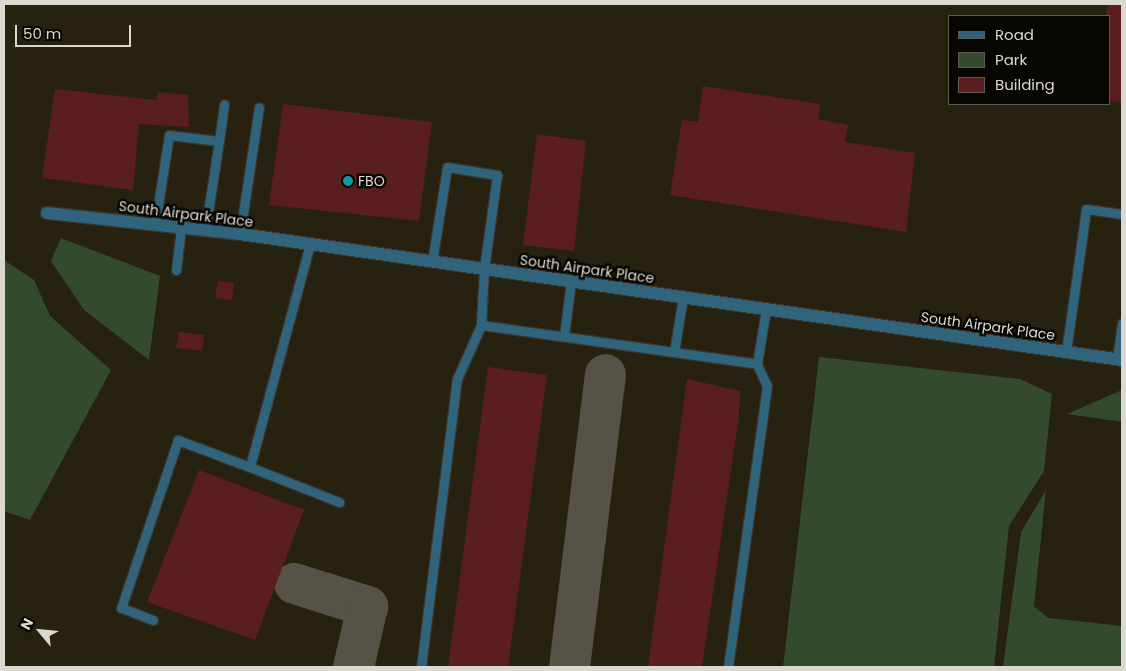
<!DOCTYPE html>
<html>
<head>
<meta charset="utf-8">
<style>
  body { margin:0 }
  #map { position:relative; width:1126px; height:671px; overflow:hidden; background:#1f1b10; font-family:Poppins,sans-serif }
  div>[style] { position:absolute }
  .built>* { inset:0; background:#272110 }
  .green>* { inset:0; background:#334a2d }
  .taxiway>* { height:41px; margin:-20.5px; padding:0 20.5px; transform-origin:20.5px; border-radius:20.5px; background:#565248 }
  .building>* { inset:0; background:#5b1e1f }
  .roads { filter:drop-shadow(1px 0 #39352b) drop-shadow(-1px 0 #39352b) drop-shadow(0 1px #39352b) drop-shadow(0 -1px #39352b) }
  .lane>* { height:9px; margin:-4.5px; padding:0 4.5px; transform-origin:4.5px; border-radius:4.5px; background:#30637c }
  .street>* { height:12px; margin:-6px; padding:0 6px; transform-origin:6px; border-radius:6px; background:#30637c }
  .dots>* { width:14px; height:14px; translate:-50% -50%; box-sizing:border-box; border:2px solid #080603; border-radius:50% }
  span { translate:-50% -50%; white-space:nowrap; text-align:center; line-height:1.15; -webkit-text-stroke:5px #080603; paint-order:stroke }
  .poi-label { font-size:14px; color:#dad8d0 }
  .left { translate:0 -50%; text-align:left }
  .street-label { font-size:14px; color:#dad8d0 }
  .frame { position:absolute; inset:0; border:5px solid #dad8d0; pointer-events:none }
  .legend { position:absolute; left:948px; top:15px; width:162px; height:90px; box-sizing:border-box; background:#080603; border:1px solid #5c5a55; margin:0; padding:6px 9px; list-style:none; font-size:15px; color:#dad8d0 }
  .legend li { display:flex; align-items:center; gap:10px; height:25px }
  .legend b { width:25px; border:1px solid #5c5a55 }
  .north { position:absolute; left:15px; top:606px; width:50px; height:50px; -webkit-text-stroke:4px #080603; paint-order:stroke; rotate:298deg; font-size:14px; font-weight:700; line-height:20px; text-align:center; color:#dad8d0 }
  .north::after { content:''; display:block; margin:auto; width:18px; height:22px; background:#dad8d0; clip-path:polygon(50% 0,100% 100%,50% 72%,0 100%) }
  .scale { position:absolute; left:15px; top:25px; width:116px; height:22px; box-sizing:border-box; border:2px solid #dad8d0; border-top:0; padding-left:6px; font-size:15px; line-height:18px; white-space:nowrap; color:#dad8d0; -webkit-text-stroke:4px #080603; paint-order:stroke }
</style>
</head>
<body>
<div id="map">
  <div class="built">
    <i style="clip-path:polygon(evenodd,4px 4px,1122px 4px,1122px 667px,4px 667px,4px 4px,950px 16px,1110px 16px,1110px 104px,950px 104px,950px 16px)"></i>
  </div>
  <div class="green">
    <i style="clip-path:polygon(61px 238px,160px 276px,149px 360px,84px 310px,51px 261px)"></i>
    <i style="clip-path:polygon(4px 260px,34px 280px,50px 316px,111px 370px,30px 520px,4px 511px)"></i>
    <i style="clip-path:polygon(819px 357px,1020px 379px,1052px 394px,1044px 471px,1009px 526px,994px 667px,783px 667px)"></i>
    <i style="clip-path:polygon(1122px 390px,1122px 422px,1067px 414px)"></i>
    <i style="clip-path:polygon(1046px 490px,1034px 606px,1048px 618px,1122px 626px,1121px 667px,1003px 667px,1021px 532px)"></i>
  </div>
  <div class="taxiway">
    <i style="left:294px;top:583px;width:77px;rotate:17.5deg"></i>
    <i style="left:367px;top:606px;width:63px;rotate:102.9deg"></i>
    <i style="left:569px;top:667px;width:295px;rotate:-83deg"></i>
  </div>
  <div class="building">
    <i style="clip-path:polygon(1108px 4px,1122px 4px,1122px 102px,1110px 101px,1110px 16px,1106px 16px)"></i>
    <i style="clip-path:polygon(703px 86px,820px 104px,818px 119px,848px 125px,845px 142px,915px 153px,906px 232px,670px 195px,682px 120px,698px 122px)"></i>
    <i style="clip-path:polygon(55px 89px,156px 100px,158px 92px,188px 95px,189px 127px,139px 124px,133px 190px,42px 178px)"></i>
    <i style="clip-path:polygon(283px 104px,432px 122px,419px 221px,269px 205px)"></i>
    <i style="clip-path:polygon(537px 134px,586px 141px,574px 251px,523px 245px)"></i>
    <i style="clip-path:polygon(218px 281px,234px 283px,232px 300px,215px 298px)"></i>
    <i style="clip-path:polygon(179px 332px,204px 335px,202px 351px,176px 348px)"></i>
    <i style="clip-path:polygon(488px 367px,547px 375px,508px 667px,448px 667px)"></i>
    <i style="clip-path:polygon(687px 379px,740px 391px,739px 416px,702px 667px,648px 667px)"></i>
    <i style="clip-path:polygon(199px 470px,304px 510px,255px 640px,147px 602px)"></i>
  </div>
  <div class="roads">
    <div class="lane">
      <i style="left:219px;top:141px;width:37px;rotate:-82deg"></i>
      <i style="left:155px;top:225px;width:91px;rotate:-81.2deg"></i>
      <i style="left:169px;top:135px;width:50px;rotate:6.8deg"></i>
      <i style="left:219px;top:141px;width:91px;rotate:98.8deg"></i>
      <i style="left:240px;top:234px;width:128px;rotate:-81.5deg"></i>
      <i style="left:310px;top:244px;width:231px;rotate:105.1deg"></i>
      <i style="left:250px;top:467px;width:96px;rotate:21.5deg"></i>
      <i style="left:432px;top:262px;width:96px;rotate:-81deg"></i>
      <i style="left:447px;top:167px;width:51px;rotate:9.1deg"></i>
      <i style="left:497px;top:175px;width:95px;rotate:97.9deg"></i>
      <i style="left:484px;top:269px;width:56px;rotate:93.1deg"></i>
      <i style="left:176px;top:270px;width:42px;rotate:-83.2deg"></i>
      <i style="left:564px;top:336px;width:55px;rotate:-82.7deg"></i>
      <i style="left:674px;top:352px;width:56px;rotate:-80.7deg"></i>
      <i style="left:1066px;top:352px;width:144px;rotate:-82deg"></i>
      <i style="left:1086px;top:209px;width:36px;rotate:8deg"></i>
      <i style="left:1117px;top:359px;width:36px;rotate:-82deg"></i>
      <i style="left:757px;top:364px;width:56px;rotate:-80.7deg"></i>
      <i style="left:153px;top:620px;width:34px;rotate:-159deg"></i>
      <i style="left:121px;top:608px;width:177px;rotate:-71.3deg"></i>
      <i style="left:178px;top:440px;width:77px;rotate:20.6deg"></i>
      <i style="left:421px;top:667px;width:290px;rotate:-82.9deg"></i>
      <i style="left:457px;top:379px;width:59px;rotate:-66deg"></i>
      <i style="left:481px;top:325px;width:279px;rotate:8deg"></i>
      <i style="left:757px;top:364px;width:24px;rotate:66deg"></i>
      <i style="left:767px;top:386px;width:284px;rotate:97.9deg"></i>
    </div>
    <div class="street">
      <i style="left:47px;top:213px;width:194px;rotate:6.2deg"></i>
      <i style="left:240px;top:234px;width:891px;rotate:8.13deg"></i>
    </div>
  </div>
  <div class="dots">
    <i style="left:348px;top:181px;background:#0f9aa8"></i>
  </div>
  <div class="poi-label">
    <span class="left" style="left:358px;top:181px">FBO</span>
  </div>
  <div class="street-label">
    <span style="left:186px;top:214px;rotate:7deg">South Airpark Place</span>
    <span style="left:587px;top:269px;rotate:8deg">South Airpark Place</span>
    <span style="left:988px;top:326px;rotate:8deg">South Airpark Place</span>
  </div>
  <div class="frame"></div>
  <ul class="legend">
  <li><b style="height:6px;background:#30637c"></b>Road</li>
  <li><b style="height:14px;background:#334a2d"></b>Park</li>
  <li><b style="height:14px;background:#5b1e1f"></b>Building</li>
  </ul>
  <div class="north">N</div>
  <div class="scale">50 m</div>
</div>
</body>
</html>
